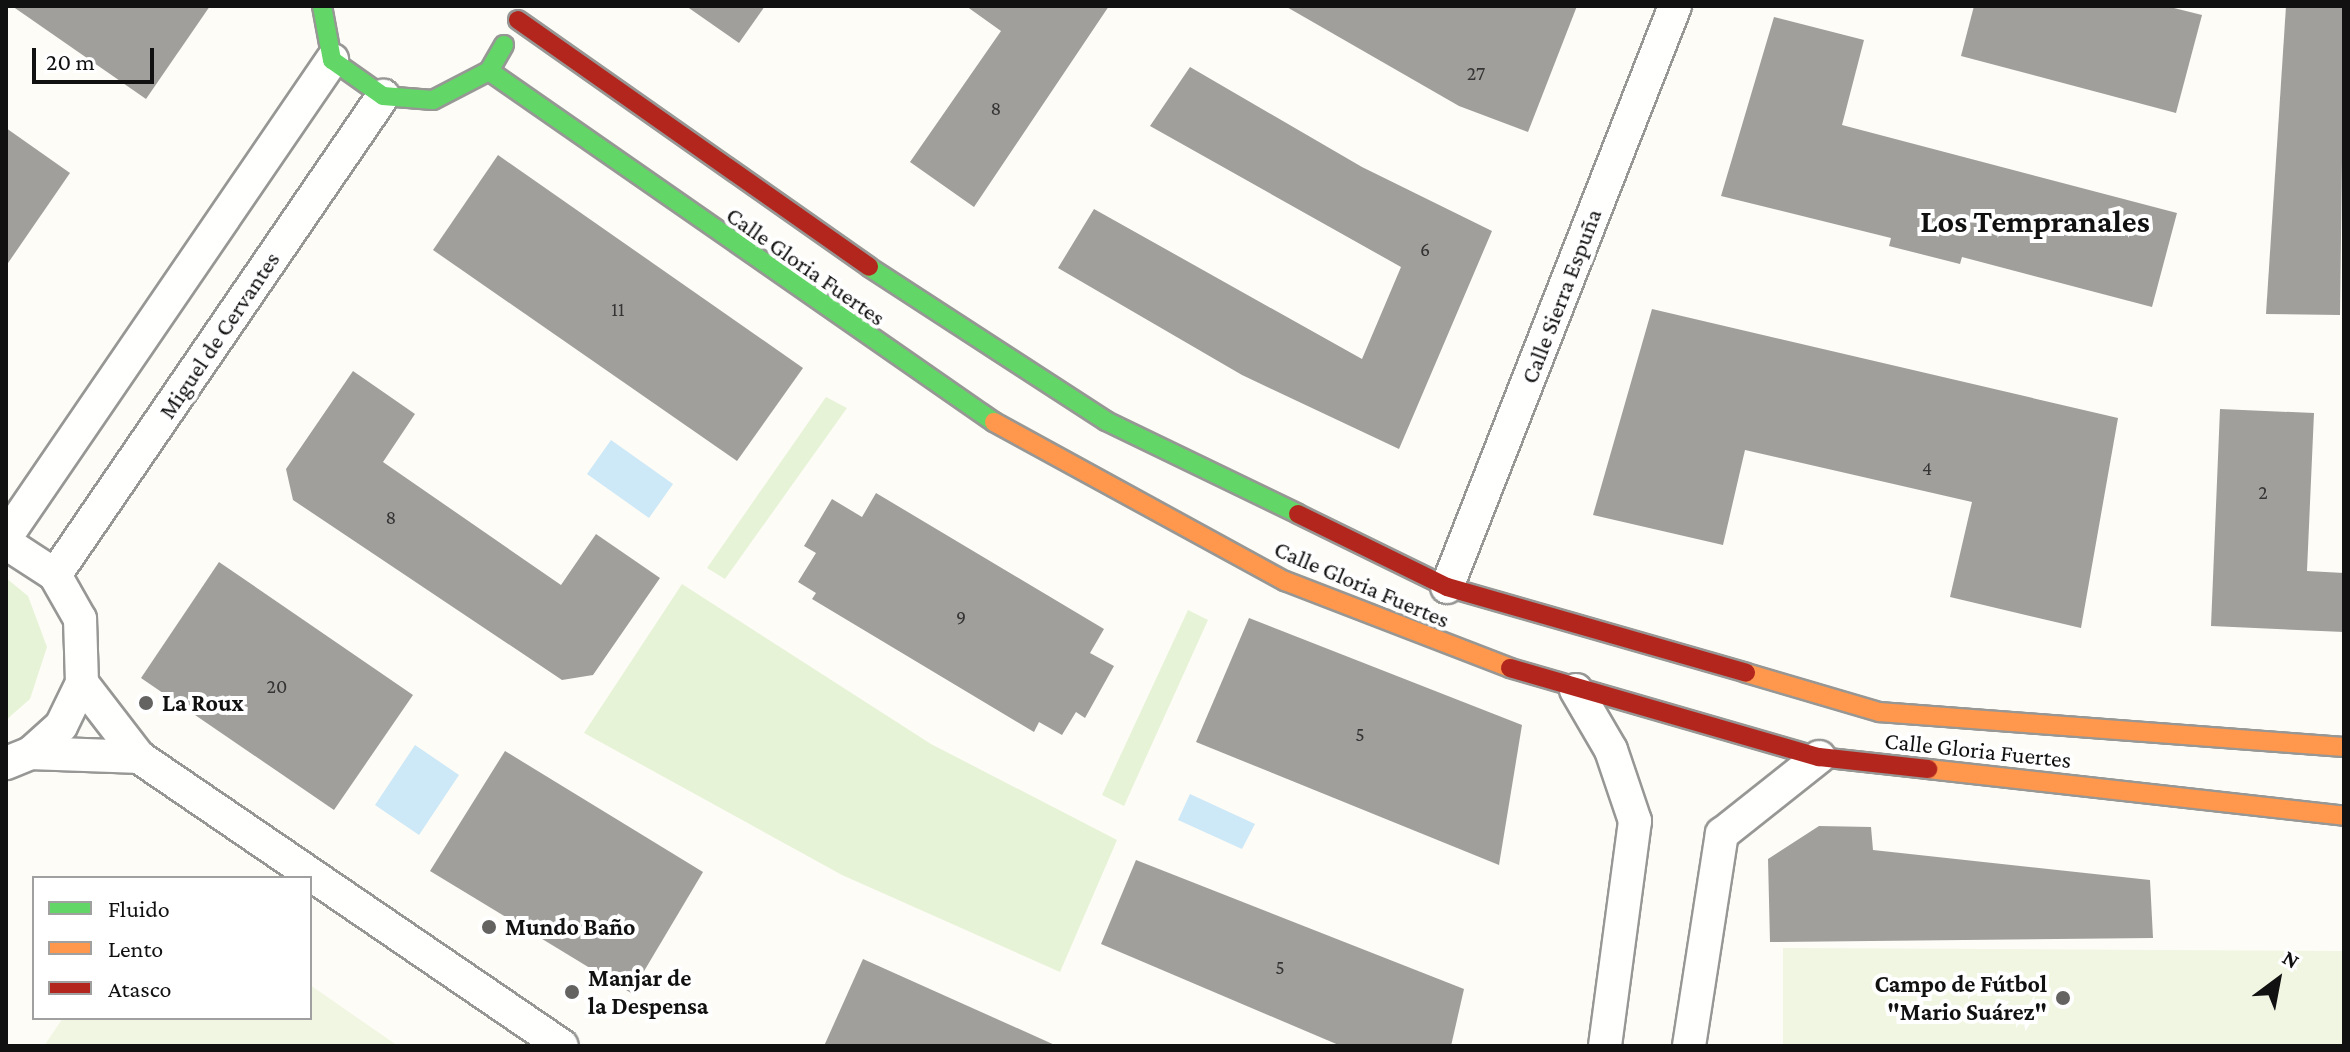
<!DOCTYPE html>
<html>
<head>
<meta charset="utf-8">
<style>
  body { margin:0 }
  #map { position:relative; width:2350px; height:1052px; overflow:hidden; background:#fdfcf7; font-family:"Crimson Pro",serif }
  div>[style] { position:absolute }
  .green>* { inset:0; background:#e7f3d7 }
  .pitch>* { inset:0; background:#f0f6e1 }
  .water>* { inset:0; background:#cde8f7 }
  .building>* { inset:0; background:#a19f9c }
  .roads { filter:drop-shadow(2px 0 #979795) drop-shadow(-2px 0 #979795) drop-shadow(0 2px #979795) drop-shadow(0 -2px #979795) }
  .street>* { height:32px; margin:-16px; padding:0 16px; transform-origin:16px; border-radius:16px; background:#fffffe }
  .fast>* { height:18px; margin:-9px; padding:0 9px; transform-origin:9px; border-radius:9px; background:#63d668 }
  .slow>* { height:18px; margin:-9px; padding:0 9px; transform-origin:9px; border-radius:9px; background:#ff974d }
  .jam>* { height:18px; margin:-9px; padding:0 9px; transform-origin:9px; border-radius:9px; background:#b3261e }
  .dots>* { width:22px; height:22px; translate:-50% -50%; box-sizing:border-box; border:4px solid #fff; border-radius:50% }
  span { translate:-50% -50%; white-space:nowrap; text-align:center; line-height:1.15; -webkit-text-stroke:8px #fff; paint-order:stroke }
  .number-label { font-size:20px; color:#353434 }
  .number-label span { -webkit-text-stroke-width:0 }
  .street-label { font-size:24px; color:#111 }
  .poi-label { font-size:24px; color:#111; font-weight:700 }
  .left { translate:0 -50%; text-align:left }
  .right { translate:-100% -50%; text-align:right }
  .district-label { font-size:32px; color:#111; font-weight:700 }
  .frame { position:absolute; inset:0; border:8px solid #111; pointer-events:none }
  .legend { position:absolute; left:32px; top:876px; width:280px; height:144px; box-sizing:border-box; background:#fff; border:2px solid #a0a0a0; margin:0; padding:10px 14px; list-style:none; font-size:24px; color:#111 }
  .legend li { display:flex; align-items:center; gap:16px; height:40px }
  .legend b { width:40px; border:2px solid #a0a0a0 }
  .north { position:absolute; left:2238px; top:940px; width:80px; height:80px; -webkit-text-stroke:6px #fff; paint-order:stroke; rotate:32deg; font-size:22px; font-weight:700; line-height:32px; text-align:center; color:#111 }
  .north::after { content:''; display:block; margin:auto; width:28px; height:36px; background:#111; clip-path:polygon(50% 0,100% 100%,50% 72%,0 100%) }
  .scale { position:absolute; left:32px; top:48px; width:122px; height:36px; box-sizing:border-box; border:4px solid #111; border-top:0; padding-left:10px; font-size:24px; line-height:28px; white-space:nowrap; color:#111; -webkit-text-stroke:6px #fff; paint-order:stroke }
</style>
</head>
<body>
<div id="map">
  <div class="green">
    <i style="clip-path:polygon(826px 397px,847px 408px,725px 579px,707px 568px)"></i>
    <i style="clip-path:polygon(6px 578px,28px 596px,47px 647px,30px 699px,6px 720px)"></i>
    <i style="clip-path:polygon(682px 584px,931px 744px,1117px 840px,1060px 972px,842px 875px,584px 733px)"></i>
    <i style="clip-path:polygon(1188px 610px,1208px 620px,1124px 806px,1102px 795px)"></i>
  </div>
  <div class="pitch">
    <i style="clip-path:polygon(1783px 948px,2344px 951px,2344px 1046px,1783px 1046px)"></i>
    <i style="clip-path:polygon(310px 985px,398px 1046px,44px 1046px,63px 1018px,310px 1018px)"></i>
  </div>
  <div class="water">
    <i style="clip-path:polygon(611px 440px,673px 484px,649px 518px,587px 474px)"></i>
    <i style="clip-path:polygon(415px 745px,459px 775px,419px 835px,375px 805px)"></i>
    <i style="clip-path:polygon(1190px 794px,1255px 824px,1242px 849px,1178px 820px)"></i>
  </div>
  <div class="building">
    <i style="clip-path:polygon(12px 6px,210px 6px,146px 99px)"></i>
    <i style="clip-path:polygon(686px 6px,765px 6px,739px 43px)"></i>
    <i style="clip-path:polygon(966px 6px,1109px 6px,974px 207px,910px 162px,1001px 31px)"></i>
    <i style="clip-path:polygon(1285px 6px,1577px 6px,1528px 132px,1459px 106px)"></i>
    <i style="clip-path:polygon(1974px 6px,2166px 6px,2202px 15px,2176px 113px,1961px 56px)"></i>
    <i style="clip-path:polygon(2286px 6px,2344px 6px,2340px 315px,2266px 314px)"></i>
    <i style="clip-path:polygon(1774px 17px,1864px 40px,1842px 125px,2177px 213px,2152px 307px,1962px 257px,1960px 264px,1889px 246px,1891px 238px,1721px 196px)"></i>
    <i style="clip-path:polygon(1190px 67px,1362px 167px,1492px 231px,1399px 449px,1242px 375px,1058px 268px,1094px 209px,1362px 359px,1401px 267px,1150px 126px)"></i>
    <i style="clip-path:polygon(6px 128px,70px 173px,6px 266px)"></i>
    <i style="clip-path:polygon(498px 155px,803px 368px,737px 461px,433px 250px)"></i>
    <i style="clip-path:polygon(1652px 309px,2118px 418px,2081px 628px,1950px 597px,1972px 502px,1745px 450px,1723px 545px,1593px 515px)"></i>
    <i style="clip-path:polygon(353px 371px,415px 414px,383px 462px,561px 585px,596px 534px,660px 578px,593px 675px,562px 680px,293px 500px,286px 469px)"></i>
    <i style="clip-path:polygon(2220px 409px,2314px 413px,2307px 571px,2344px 573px,2344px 632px,2211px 626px)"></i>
    <i style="clip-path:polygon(876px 493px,1104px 629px,1090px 653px,1114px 666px,1085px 718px,1076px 712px,1062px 735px,1039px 722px,1034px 732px,812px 599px,816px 593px,798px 582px,816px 553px,804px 546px,832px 499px,862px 517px)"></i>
    <i style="clip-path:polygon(219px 562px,413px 695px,334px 810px,141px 678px)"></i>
    <i style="clip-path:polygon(1249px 618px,1522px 725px,1499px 865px,1196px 742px)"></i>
    <i style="clip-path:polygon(505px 751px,703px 872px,631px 993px,430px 871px)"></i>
    <i style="clip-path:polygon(1819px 826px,1871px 827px,1873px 850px,2150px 880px,2153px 938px,1770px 942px,1768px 859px)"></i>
    <i style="clip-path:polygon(1136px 860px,1464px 989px,1451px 1046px,1341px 1046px,1101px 944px)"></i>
    <i style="clip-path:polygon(863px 959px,1057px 1046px,824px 1046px)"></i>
  </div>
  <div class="roads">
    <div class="street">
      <i style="left:6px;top:537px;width:578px;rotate:-55.65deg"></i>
      <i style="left:6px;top:543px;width:59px;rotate:33.1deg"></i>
      <i style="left:55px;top:575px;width:51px;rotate:60.4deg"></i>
      <i style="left:80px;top:619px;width:64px;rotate:88.2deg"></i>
      <i style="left:82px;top:683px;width:48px;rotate:116deg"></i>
      <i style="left:61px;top:726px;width:40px;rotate:138deg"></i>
      <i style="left:31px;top:753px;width:27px;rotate:158deg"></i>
      <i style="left:55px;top:575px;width:581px;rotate:-55.6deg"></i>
      <i style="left:1447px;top:587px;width:624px;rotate:-68.57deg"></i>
      <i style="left:82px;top:683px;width:93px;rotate:52.4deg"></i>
      <i style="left:139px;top:757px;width:512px;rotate:34.34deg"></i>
      <i style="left:1576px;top:690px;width:69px;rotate:59.7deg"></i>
      <i style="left:1611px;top:750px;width:75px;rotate:71.3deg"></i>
      <i style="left:1635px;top:821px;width:227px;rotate:97.6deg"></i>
      <i style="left:31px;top:753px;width:108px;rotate:2.1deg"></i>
      <i style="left:1689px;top:1046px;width:215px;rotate:-81.2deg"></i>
      <i style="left:1722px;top:834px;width:124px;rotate:-38.4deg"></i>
    </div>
    <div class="fast">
      <i style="left:322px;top:6px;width:55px;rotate:79.5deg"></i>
      <i style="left:332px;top:60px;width:62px;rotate:35.2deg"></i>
      <i style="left:383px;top:96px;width:50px;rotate:4.6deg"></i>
      <i style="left:433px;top:100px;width:63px;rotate:-27.4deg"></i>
      <i style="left:489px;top:71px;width:30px;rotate:-60deg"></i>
      <i style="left:489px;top:71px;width:615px;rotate:34.8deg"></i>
      <i style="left:869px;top:267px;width:283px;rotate:33deg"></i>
      <i style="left:1106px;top:421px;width:213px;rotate:25.8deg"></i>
    </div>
    <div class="slow">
      <i style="left:994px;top:422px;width:332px;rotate:28.7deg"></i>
      <i style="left:1285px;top:581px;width:241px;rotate:21.1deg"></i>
      <i style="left:1746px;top:673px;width:139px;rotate:16.3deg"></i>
      <i style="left:1879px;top:712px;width:466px;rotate:4.3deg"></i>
      <i style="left:1928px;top:769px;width:419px;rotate:6.4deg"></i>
    </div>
    <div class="jam">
      <i style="left:518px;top:20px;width:429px;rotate:35.1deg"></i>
      <i style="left:1298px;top:514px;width:166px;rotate:26.1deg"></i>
      <i style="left:1447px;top:587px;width:311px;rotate:16deg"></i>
      <i style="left:1510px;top:668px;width:322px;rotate:16.1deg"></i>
      <i style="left:1819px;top:757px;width:110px;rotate:6.3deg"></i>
    </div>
  </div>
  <div class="dots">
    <i style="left:146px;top:703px;background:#646362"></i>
    <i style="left:489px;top:927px;background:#646362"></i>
    <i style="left:572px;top:992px;background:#646362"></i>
    <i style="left:2063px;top:998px;background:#646362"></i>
  </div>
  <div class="number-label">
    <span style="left:1476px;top:73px">27</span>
    <span style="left:996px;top:108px">8</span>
    <span style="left:1425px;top:249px">6</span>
    <span style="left:618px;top:309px">11</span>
    <span style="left:1927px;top:468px">4</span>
    <span style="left:2263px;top:492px">2</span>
    <span style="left:391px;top:517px">8</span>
    <span style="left:961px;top:617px">9</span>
    <span style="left:277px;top:686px">20</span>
    <span style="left:1360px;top:734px">5</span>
    <span style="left:1280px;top:967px">5</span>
  </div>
  <div class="street-label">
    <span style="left:806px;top:266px;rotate:35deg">Calle Gloria Fuertes</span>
    <span style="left:1561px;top:296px;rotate:-69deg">Calle Sierra Espuña</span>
    <span style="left:219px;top:335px;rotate:-56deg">Miguel de Cervantes</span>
    <span style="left:1362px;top:584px;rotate:23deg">Calle Gloria Fuertes</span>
    <span style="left:1978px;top:750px;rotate:6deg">Calle Gloria Fuertes</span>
  </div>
  <div class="poi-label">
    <span class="left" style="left:162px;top:703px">La Roux</span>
    <span class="left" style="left:505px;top:927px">Mundo Baño</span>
    <span class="left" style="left:588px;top:992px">Manjar de<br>la Despensa</span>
    <span class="right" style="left:2047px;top:998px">Campo de Fútbol<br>"Mario Suárez"</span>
  </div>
  <div class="district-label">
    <span style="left:2035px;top:221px">Los Tempranales</span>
  </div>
  <div class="frame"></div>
  <ul class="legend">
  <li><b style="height:10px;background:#63d668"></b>Fluido</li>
  <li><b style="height:10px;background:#ff974d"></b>Lento</li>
  <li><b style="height:10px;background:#b3261e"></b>Atasco</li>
  </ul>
  <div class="north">N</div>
  <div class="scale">20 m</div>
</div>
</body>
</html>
